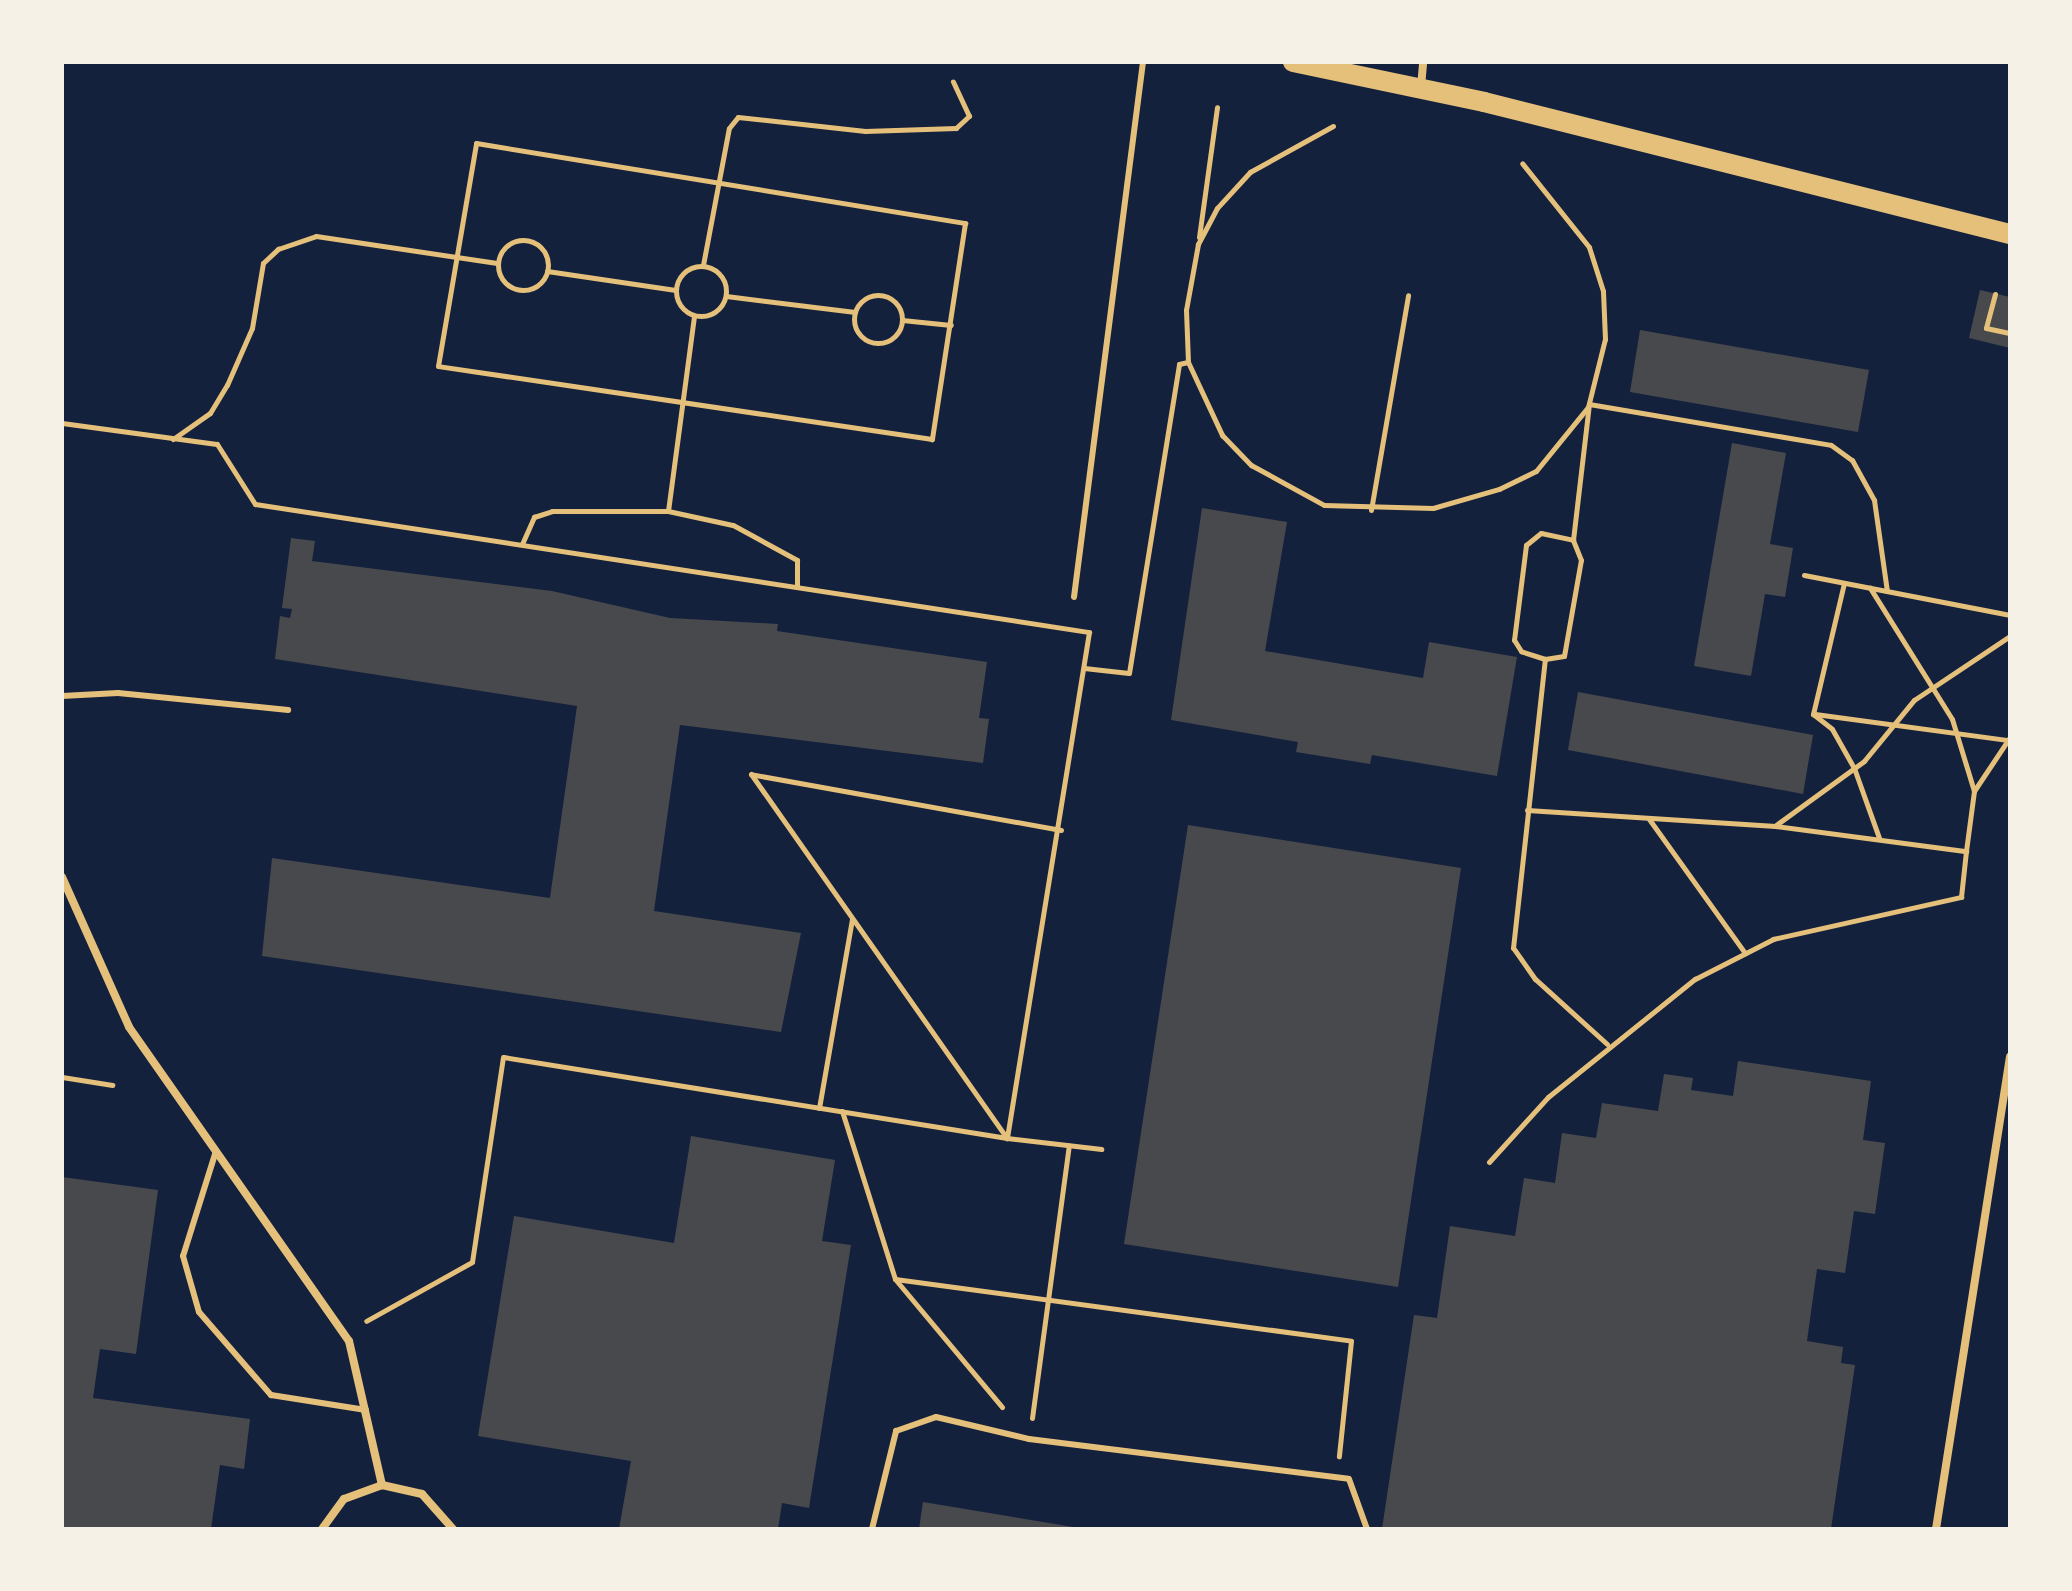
<!DOCTYPE html>
<html>
<head>
<meta charset="utf-8">
<style>
  body { margin:0 }
  #map { position:relative; width:2072px; height:1591px; overflow:hidden; background:#14213d; font-family:"Libre Baskerville",serif }
  div>[style] { position:absolute }
  .building>* { inset:0; background:#48494c }
  .path>* { height:5px; margin:-2.5px; padding:0 2.5px; transform-origin:2.5px; border-radius:2.5px; background:#e5c07b }
  .path>.ring { margin:-2.5px; padding:0; box-sizing:content-box; background:none; border:5px solid #e5c07b; border-radius:50% }
  .service>* { height:6px; margin:-3px; padding:0 3px; transform-origin:3px; border-radius:3px; background:#e5c07b }
  .minor>* { height:8px; margin:-4px; padding:0 4px; transform-origin:4px; border-radius:4px; background:#e5c07b }
  .primary>* { height:20px; margin:-10px; padding:0 10px; transform-origin:10px; border-radius:10px; background:#e5c07b }
  span { translate:-50% -50%; white-space:nowrap; text-align:center; line-height:1.15; -webkit-text-stroke:6px #f6f1e7; paint-order:stroke }
  .frame { position:absolute; inset:0; border:64px solid #f6f1e7; pointer-events:none }
</style>
</head>
<body>
<div id="map">
  <div class="building">
    <i style="clip-path:polygon(1980px 290px,2010px 297px,2010px 348px,1969px 338px)"></i>
    <i style="clip-path:polygon(1640px 330px,1869px 370px,1858px 432px,1630px 392px)"></i>
    <i style="clip-path:polygon(1732px 443px,1786px 453px,1770px 544px,1793px 548px,1785px 597px,1765px 594px,1751px 676px,1694px 666px)"></i>
    <i style="clip-path:polygon(1202px 508px,1287px 522px,1265px 651px,1423px 678px,1429px 642px,1517px 657px,1497px 776px,1372px 755px,1370px 764px,1296px 752px,1298px 742px,1171px 720px)"></i>
    <i style="clip-path:polygon(291px 538px,315px 541px,312px 561px,552px 591px,670px 618px,778px 624px,777px 631px,987px 662px,979px 718px,989px 719px,983px 763px,680px 725px,654px 911px,801px 933px,781px 1032px,262px 956px,272px 858px,550px 898px,577px 706px,275px 659px,280px 616px,290px 618px,292px 609px,282px 608px)"></i>
    <i style="clip-path:polygon(1578px 692px,1813px 735px,1803px 794px,1568px 750px)"></i>
    <i style="clip-path:polygon(1188px 825px,1461px 868px,1398px 1287px,1124px 1244px)"></i>
    <i style="clip-path:polygon(1738px 1061px,1871px 1081px,1863px 1140px,1885px 1143px,1875px 1214px,1854px 1211px,1845px 1273px,1817px 1269px,1807px 1341px,1843px 1347px,1841px 1363px,1855px 1365px,1831px 1529px,1382px 1529px,1414px 1315px,1437px 1318px,1450px 1226px,1515px 1236px,1524px 1178px,1555px 1183px,1562px 1133px,1596px 1138px,1602px 1103px,1658px 1111px,1664px 1074px,1693px 1078px,1691px 1090px,1733px 1096px)"></i>
    <i style="clip-path:polygon(691px 1136px,835px 1160px,822px 1241px,851px 1245px,809px 1508px,782px 1503px,778px 1529px,619px 1529px,631px 1461px,478px 1436px,514px 1216px,674px 1243px)"></i>
    <i style="clip-path:polygon(62px 1177px,158px 1190px,136px 1354px,100px 1349px,93px 1398px,250px 1419px,244px 1469px,220px 1465px,211px 1529px,62px 1529px)"></i>
    <i style="clip-path:polygon(923px 1502px,1073px 1527px,1073px 1529px,919px 1529px)"></i>
  </div>
  <div class="path">
    <i style="left:1333px;top:126px;width:95px;rotate:151deg"></i>
    <i style="left:1250px;top:172px;width:49px;rotate:132.5deg"></i>
    <i style="left:1217px;top:208px;width:41px;rotate:117.8deg"></i>
    <i style="left:1198px;top:244px;width:67px;rotate:100.3deg"></i>
    <i style="left:1186px;top:310px;width:52px;rotate:87.8deg"></i>
    <i style="left:1188px;top:362px;width:81px;rotate:65deg"></i>
    <i style="left:1222px;top:435px;width:42px;rotate:46deg"></i>
    <i style="left:1251px;top:465px;width:83px;rotate:28.7deg"></i>
    <i style="left:1324px;top:505px;width:109px;rotate:1.6deg"></i>
    <i style="left:1433px;top:508px;width:69px;rotate:-16.1deg"></i>
    <i style="left:1499px;top:489px;width:41px;rotate:-25.9deg"></i>
    <i style="left:1536px;top:471px;width:82px;rotate:-50.9deg"></i>
    <i style="left:1588px;top:407px;width:70px;rotate:-76deg"></i>
    <i style="left:1605px;top:339px;width:48px;rotate:-92.4deg"></i>
    <i style="left:1603px;top:291px;width:46px;rotate:-107.7deg"></i>
    <i style="left:1589px;top:247px;width:107px;rotate:-128.6deg"></i>
    <i style="left:476px;top:143px;width:496px;rotate:9.3deg"></i>
    <i style="left:965px;top:223px;width:219px;rotate:98.7deg"></i>
    <i style="left:932px;top:439px;width:499px;rotate:-171.6deg"></i>
    <i style="left:438px;top:366px;width:226px;rotate:-80.3deg"></i>
    <i style="left:1199px;top:237px;width:131px;rotate:-82.1deg"></i>
    <i class="ring" style="left:498px;top:240px;width:45px;height:45px"></i>
    <i style="left:703px;top:265px;width:139px;rotate:-79.3deg"></i>
    <i style="left:729px;top:128px;width:14px;rotate:-51deg"></i>
    <i style="left:738px;top:117px;width:128px;rotate:6.3deg"></i>
    <i style="left:865px;top:131px;width:91px;rotate:-1.9deg"></i>
    <i style="left:956px;top:128px;width:18px;rotate:-43deg"></i>
    <i style="left:969px;top:116px;width:38px;rotate:-115deg"></i>
    <i class="ring" style="left:676px;top:266px;width:45px;height:45px"></i>
    <i style="left:547px;top:271px;width:130px;rotate:8.4deg"></i>
    <i style="left:1995px;top:294px;width:35px;rotate:105deg"></i>
    <i style="left:1986px;top:328px;width:25px;rotate:12deg"></i>
    <i class="ring" style="left:854px;top:295px;width:43px;height:43px"></i>
    <i style="left:726px;top:296px;width:130px;rotate:7.1deg"></i>
    <i style="left:902px;top:320px;width:49px;rotate:5.8deg"></i>
    <i style="left:62px;top:423px;width:156px;rotate:7.7deg"></i>
    <i style="left:217px;top:444px;width:71px;rotate:57.7deg"></i>
    <i style="left:255px;top:504px;width:844px;rotate:8.73deg"></i>
    <i style="left:1089px;top:632px;width:513px;rotate:99.21deg"></i>
    <i style="left:1007px;top:1138px;width:510px;rotate:-170.87deg"></i>
    <i style="left:503px;top:1057px;width:207px;rotate:98.6deg"></i>
    <i style="left:472px;top:1262px;width:121px;rotate:150.9deg"></i>
    <i style="left:173px;top:439px;width:45px;rotate:-35.1deg"></i>
    <i style="left:210px;top:413px;width:33px;rotate:-59deg"></i>
    <i style="left:227px;top:385px;width:62px;rotate:-66.3deg"></i>
    <i style="left:252px;top:328px;width:66px;rotate:-80.4deg"></i>
    <i style="left:263px;top:263px;width:21px;rotate:-43deg"></i>
    <i style="left:278px;top:249px;width:40px;rotate:-18.9deg"></i>
    <i style="left:316px;top:236px;width:183px;rotate:8.5deg"></i>
    <i style="left:1371px;top:510px;width:218px;rotate:-80.2deg"></i>
    <i style="left:668px;top:511px;width:197px;rotate:-82.4deg"></i>
    <i style="left:522px;top:544px;width:30px;rotate:-66deg"></i>
    <i style="left:534px;top:517px;width:19px;rotate:-18deg"></i>
    <i style="left:552px;top:511px;width:116px"></i>
    <i style="left:668px;top:511px;width:66px;rotate:12.2deg"></i>
    <i style="left:733px;top:525px;width:73px;rotate:28.7deg"></i>
    <i style="left:797px;top:560px;width:27px;rotate:90deg"></i>
    <i style="left:1804px;top:575px;width:210px;rotate:11deg"></i>
    <i style="left:1844px;top:583px;width:135px;rotate:103.3deg"></i>
    <i style="left:1813px;top:714px;width:24px;rotate:38deg"></i>
    <i style="left:1832px;top:729px;width:45px;rotate:60.6deg"></i>
    <i style="left:1854px;top:768px;width:74px;rotate:70.3deg"></i>
    <i style="left:1545px;top:659px;width:25px;rotate:-162deg"></i>
    <i style="left:1521px;top:651px;width:13px;rotate:-122deg"></i>
    <i style="left:1514px;top:640px;width:96px;rotate:-82.8deg"></i>
    <i style="left:1526px;top:545px;width:19px;rotate:-39deg"></i>
    <i style="left:1541px;top:533px;width:33px;rotate:12deg"></i>
    <i style="left:1084px;top:668px;width:45px;rotate:6.3deg"></i>
    <i style="left:1129px;top:673px;width:313px;rotate:-80.8deg"></i>
    <i style="left:1179px;top:364px;width:9px;rotate:-13deg"></i>
    <i style="left:1815px;top:714px;width:195px;rotate:7.7deg"></i>
    <i style="left:1974px;top:791px;width:65px;rotate:-56.3deg"></i>
    <i style="left:1527px;top:810px;width:249px;rotate:3.7deg"></i>
    <i style="left:1775px;top:826px;width:193px;rotate:7.5deg"></i>
    <i style="left:1966px;top:851px;width:61px;rotate:-82.4deg"></i>
    <i style="left:1974px;top:791px;width:75px;rotate:-107deg"></i>
    <i style="left:1952px;top:719px;width:155px;rotate:-122deg"></i>
    <i style="left:1649px;top:819px;width:165px;rotate:54.4deg"></i>
    <i style="left:1776px;top:825px;width:109px;rotate:-36deg"></i>
    <i style="left:1864px;top:761px;width:79px;rotate:-50.7deg"></i>
    <i style="left:1914px;top:700px;width:115px;rotate:-33.7deg"></i>
    <i style="left:1061px;top:830px;width:315px;rotate:-169.8deg"></i>
    <i style="left:751px;top:774px;width:445px;rotate:54.9deg"></i>
    <i style="left:1007px;top:1138px;width:95px;rotate:6.7deg"></i>
    <i style="left:1607px;top:1044px;width:97px;rotate:-137.9deg"></i>
    <i style="left:1535px;top:979px;width:38px;rotate:-125deg"></i>
    <i style="left:1513px;top:948px;width:291px;rotate:-83.7deg"></i>
    <i style="left:1545px;top:659px;width:19px;rotate:-9deg"></i>
    <i style="left:1564px;top:656px;width:97px;rotate:-80deg"></i>
    <i style="left:1581px;top:560px;width:22px;rotate:-112deg"></i>
    <i style="left:1573px;top:540px;width:137px;rotate:-83.3deg"></i>
    <i style="left:1589px;top:404px;width:245px;rotate:9.6deg"></i>
    <i style="left:1831px;top:445px;width:26px;rotate:36deg"></i>
    <i style="left:1852px;top:460px;width:46px;rotate:61.2deg"></i>
    <i style="left:1874px;top:500px;width:92px;rotate:81.9deg"></i>
    <i style="left:62px;top:1077px;width:51px;rotate:9.1deg"></i>
    <i style="left:819px;top:1108px;width:192px;rotate:-80.1deg"></i>
    <i style="left:842px;top:1111px;width:176px;rotate:72.5deg"></i>
    <i style="left:895px;top:1279px;width:167px;rotate:50.1deg"></i>
    <i style="left:1489px;top:1162px;width:88px;rotate:-47.8deg"></i>
    <i style="left:1548px;top:1097px;width:189px;rotate:-38.8deg"></i>
    <i style="left:1695px;top:979px;width:88px;rotate:-27.1deg"></i>
    <i style="left:1773px;top:939px;width:193px;rotate:-12.6deg"></i>
    <i style="left:1961px;top:897px;width:46px;rotate:-83.8deg"></i>
    <i style="left:895px;top:1279px;width:460px;rotate:7.7deg"></i>
    <i style="left:1351px;top:1341px;width:116px;rotate:96deg"></i>
    <i style="left:1032px;top:1418px;width:275px;rotate:-82.3deg"></i>
  </div>
  <div class="service">
    <i style="left:1074px;top:597px;width:539px;rotate:-82.65deg"></i>
    <i style="left:62px;top:696px;width:56px;rotate:-3.1deg"></i>
    <i style="left:118px;top:693px;width:171px;rotate:5.7deg"></i>
    <i style="left:216px;top:1151px;width:110px;rotate:107.4deg"></i>
    <i style="left:183px;top:1256px;width:58px;rotate:74.1deg"></i>
    <i style="left:199px;top:1312px;width:110px;rotate:49.1deg"></i>
    <i style="left:271px;top:1395px;width:96px;rotate:9deg"></i>
    <i style="left:872px;top:1529px;width:101px;rotate:-76.2deg"></i>
    <i style="left:896px;top:1431px;width:42px;rotate:-19.3deg"></i>
    <i style="left:936px;top:1417px;width:96px;rotate:13.3deg"></i>
    <i style="left:1029px;top:1439px;width:322px;rotate:7.1deg"></i>
    <i style="left:1349px;top:1479px;width:53px;rotate:70.2deg"></i>
  </div>
  <div class="minor">
    <i style="left:1421px;top:87px;width:25px;rotate:-85deg"></i>
    <i style="left:62px;top:877px;width:164px;rotate:65.9deg"></i>
    <i style="left:129px;top:1027px;width:383px;rotate:55deg"></i>
    <i style="left:349px;top:1341px;width:148px;rotate:77.1deg"></i>
    <i style="left:322px;top:1529px;width:37px;rotate:-54deg"></i>
    <i style="left:344px;top:1499px;width:40px;rotate:-20.2deg"></i>
    <i style="left:382px;top:1485px;width:41px;rotate:12.7deg"></i>
    <i style="left:422px;top:1494px;width:47px;rotate:48.5deg"></i>
    <i style="left:1936px;top:1529px;width:478px;rotate:-81.1deg"></i>
  </div>
  <div class="primary">
    <i style="left:1293px;top:62px;width:195px;rotate:11.8deg"></i>
    <i style="left:1484px;top:102px;width:542px;rotate:14.09deg"></i>
  </div>
  <div class="frame"></div>
</div>
</body>
</html>
